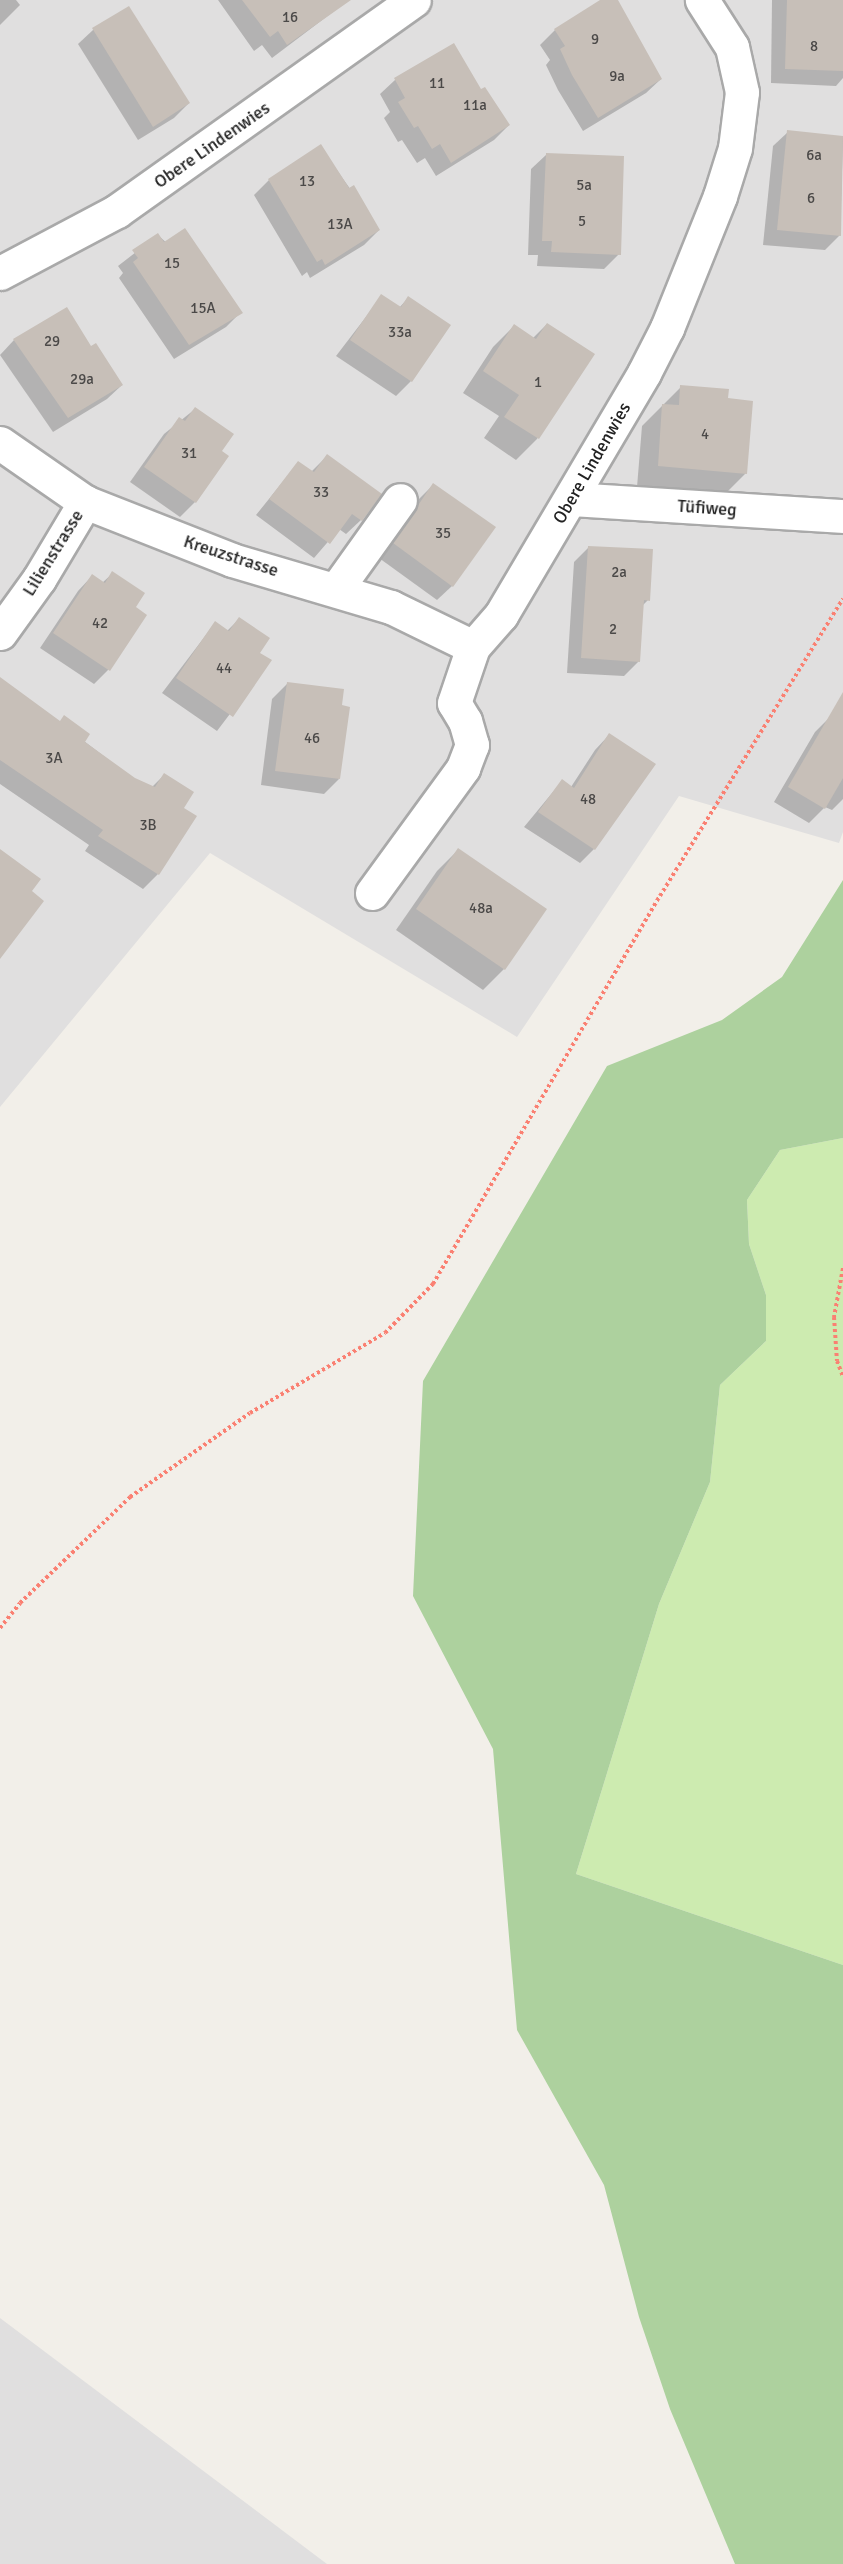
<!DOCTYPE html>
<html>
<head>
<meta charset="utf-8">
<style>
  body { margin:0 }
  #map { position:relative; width:843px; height:2564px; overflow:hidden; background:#f2efe9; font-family:Signika,sans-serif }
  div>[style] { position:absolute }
  .residential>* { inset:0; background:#e0dfdf }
  .grass>* { inset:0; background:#cdebb0 }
  .forest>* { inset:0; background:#add19e }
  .shadow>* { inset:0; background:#0003 }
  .building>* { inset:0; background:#c7bfb8 }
  .path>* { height:4px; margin-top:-2px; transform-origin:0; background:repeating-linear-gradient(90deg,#fa8072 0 3px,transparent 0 6px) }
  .roads { filter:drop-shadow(2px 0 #a9a9a9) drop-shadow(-2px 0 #a9a9a9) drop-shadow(0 2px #a9a9a9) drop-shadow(0 -2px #a9a9a9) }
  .minor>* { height:33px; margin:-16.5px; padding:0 16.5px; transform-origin:16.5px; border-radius:16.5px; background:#fff }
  span { translate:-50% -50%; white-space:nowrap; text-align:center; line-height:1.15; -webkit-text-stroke:5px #fff; paint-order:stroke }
  .number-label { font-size:15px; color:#4b4948 }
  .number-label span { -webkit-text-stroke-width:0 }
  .street-label { font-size:18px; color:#222 }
</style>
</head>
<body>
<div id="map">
  <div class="residential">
    <i style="clip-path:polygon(0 0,843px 0,843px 832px,839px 843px,679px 796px,517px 1037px,210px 853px,0 1107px)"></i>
    <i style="clip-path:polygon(0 2318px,327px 2564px,0 2564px)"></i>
  </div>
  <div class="grass">
    <i style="clip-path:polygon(843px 1138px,843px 1965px,576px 1874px,659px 1604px,710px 1482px,720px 1385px,766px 1341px,766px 1295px,749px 1244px,747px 1200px,780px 1150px)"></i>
  </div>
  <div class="forest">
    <i style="clip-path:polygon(843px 880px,843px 1138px,780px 1150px,747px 1200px,749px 1244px,766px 1295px,766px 1341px,720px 1385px,710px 1482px,659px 1604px,576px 1874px,843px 1965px,843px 2564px,735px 2564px,670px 2409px,639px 2317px,604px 2185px,517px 2030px,493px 1749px,413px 1596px,423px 1381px,607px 1066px,722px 1020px,782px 977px)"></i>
  </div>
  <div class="shadow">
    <i style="clip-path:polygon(0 0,16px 0,20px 5px,0 25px)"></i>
    <i style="clip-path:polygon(218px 0,339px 0,342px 5px,272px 58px,262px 45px,254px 51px)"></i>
    <i style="clip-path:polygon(603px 0,616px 0,661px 79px,646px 93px,583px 131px,558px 90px,546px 65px,550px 60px,540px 45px,555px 30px)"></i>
    <i style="clip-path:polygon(772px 0,843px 0,843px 78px,836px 86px,771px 83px)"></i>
    <i style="clip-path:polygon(128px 8px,189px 103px,174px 118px,138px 140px,78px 44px,93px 30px)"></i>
    <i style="clip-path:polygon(453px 45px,481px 91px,509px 125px,494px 140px,436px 176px,425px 158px,417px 163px,402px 140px,398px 142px,384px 118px,390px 112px,380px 94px,395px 80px)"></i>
    <i style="clip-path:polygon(788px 132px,843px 138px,840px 235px,825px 250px,763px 245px,773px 146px)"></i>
    <i style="clip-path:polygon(320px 146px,379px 230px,364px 245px,310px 278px,307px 272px,302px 276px,254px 195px,269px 180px)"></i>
    <i style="clip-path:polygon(546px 155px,619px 254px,604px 269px,537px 266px,538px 255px,528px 255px,531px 169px)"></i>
    <i style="clip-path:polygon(158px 235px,241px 312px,226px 327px,174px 359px,119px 278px,123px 273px,118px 266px)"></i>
    <i style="clip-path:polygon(382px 296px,399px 308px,408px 298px,411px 381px,396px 396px,336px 356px)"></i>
    <i style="clip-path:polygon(547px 324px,593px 354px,537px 439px,516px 460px,484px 438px,499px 416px,463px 393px,493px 347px,514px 326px,533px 338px)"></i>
    <i style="clip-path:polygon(14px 340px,91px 348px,122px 385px,107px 399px,53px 432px,0 355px)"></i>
    <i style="clip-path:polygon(681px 387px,726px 400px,746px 473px,725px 494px,637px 487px,642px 426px)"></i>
    <i style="clip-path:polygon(195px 409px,220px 451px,195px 502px,180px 517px,130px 482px,164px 434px)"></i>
    <i style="clip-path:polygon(327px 456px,361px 520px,346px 534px,339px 529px,314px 558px,256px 515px,298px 463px,311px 472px)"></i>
    <i style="clip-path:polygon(433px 485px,452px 586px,437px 600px,379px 558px,419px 499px)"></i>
    <i style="clip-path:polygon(589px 547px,648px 600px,642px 606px,639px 661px,624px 676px,567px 673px,574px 562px)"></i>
    <i style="clip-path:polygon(113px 573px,134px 608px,108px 670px,94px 684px,40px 648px,78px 591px,92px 576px,102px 583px)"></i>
    <i style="clip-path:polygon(239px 619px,257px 653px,270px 661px,217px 731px,162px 693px,215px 623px,227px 631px)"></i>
    <i style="clip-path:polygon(287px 684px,339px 779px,324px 794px,261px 785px,272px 699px)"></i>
    <i style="clip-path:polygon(0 689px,59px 722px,135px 780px,152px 787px,164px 775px,182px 808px,158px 874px,143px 889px,85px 851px,89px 845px,0 784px)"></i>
    <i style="clip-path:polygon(830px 717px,843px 725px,843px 799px,832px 810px,825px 807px,809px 823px,774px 802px,815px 732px)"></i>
    <i style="clip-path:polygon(609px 735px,594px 849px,580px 863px,524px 827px,562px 781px,571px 787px,595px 750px)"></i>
    <i style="clip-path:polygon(458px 850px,504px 969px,483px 990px,396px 930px,437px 871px)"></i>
  </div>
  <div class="building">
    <i style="clip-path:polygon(242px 0,351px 0,287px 45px,278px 31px,270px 37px)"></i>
    <i style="clip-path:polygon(600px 0,618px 0,662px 79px,598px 118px,572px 75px,560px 49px,565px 46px,554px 29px)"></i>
    <i style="clip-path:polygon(787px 0,843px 0,843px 71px,785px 69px)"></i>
    <i style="clip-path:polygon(129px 6px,190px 103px,153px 127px,92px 28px)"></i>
    <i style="clip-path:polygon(454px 43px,481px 89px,485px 87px,510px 125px,451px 163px,440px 144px,432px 149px,418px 126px,414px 128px,398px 102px,405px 98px,394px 78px)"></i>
    <i style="clip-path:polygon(787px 130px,843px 136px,841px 236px,777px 230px)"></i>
    <i style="clip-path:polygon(321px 144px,349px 188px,354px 185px,380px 230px,325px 265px,322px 259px,317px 262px,268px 179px)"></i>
    <i style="clip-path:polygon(546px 153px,624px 156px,621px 255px,551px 252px,552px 241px,542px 241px)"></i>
    <i style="clip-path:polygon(185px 228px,243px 313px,189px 345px,133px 262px,138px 258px,132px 250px,158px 233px,164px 242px)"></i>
    <i style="clip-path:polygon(381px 294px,401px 307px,408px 296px,451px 325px,412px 382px,350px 340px)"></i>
    <i style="clip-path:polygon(67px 307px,91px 346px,96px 343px,123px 385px,68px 418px,13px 339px)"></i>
    <i style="clip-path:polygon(547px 323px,595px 354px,539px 439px,504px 417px,519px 395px,483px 371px,514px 324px,536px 339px)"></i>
    <i style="clip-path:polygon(680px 385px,729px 389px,728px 398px,753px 401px,747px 474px,658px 466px,662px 404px,679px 405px)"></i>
    <i style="clip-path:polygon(195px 407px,234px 434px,222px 451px,229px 456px,196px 503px,144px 467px,179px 417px,185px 421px)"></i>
    <i style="clip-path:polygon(327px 454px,382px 494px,362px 521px,352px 514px,330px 544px,269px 499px,298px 461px,314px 472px)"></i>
    <i style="clip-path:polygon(433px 483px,496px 527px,453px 587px,393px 543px)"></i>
    <i style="clip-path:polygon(588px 546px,653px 549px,650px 601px,644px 600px,640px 662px,581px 658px)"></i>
    <i style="clip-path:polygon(112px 571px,145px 593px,136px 607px,147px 615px,110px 671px,53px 633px,92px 574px,105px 583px)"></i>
    <i style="clip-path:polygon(239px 617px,270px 638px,260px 653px,272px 660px,233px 717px,176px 678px,215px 621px,229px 631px)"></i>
    <i style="clip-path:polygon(0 677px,60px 721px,64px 715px,90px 734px,85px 742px,135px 778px,155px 787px,164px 773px,194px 792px,184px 808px,197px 816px,159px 875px,98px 836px,103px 830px,0 760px)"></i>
    <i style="clip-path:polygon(287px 682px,344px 689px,342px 705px,350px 707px,340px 779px,275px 771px)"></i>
    <i style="clip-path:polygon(843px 692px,843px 778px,825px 809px,788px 787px)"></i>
    <i style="clip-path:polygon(609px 733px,656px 764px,595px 850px,538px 812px,562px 779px,574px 788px)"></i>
    <i style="clip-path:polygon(458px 848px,547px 909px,505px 970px,416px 909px)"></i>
    <i style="clip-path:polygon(0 849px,41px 879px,32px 891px,44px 901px,0 959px)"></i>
  </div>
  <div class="path">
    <i style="left:843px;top:1268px;width:50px;rotate:100.4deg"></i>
    <i style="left:834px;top:1317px;width:44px;rotate:86.1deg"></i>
    <i style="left:837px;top:1361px;width:17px;rotate:69deg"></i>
    <i style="left:0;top:1628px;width:32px;rotate:-51deg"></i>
    <i style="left:20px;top:1603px;width:153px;rotate:-43.9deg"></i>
    <i style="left:130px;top:1497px;width:146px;rotate:-35deg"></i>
    <i style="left:250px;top:1413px;width:157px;rotate:-30.7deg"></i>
    <i style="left:385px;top:1333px;width:69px;rotate:-45.6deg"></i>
    <i style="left:433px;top:1284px;width:450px;rotate:-59.7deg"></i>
    <i style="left:660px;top:896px;width:349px;rotate:-58.4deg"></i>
  </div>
  <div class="roads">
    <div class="minor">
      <i style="left:0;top:273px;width:132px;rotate:-27.9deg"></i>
      <i style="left:117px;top:211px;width:364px;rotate:-35.4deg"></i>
      <i style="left:0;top:443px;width:103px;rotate:34.8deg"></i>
      <i style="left:85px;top:502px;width:158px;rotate:21.5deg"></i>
      <i style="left:232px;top:560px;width:166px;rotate:16.5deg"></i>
      <i style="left:391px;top:607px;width:91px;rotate:26deg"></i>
      <i style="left:572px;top:499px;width:272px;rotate:3.6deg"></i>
      <i style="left:337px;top:588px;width:108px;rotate:-54.4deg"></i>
      <i style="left:0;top:633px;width:67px;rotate:-54.2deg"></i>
      <i style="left:39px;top:579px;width:90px;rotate:-59.1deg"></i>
      <i style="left:372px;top:893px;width:155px;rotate:-53.9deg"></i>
      <i style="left:463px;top:768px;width:25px;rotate:-69deg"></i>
      <i style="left:472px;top:745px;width:25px;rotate:-106deg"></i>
      <i style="left:465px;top:721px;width:21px;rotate:-121deg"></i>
      <i style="left:454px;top:703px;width:59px;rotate:-71.3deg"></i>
      <i style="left:473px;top:647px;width:43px;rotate:-48.8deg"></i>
      <i style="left:501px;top:615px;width:281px;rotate:-59.4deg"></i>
      <i style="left:644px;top:373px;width:51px;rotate:-62.9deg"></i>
      <i style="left:667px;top:328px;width:142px;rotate:-68.1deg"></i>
      <i style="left:720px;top:196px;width:50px;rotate:-72.6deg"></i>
      <i style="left:735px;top:148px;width:56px;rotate:-82.9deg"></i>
      <i style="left:742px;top:92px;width:46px;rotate:-102.5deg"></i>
      <i style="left:732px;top:47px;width:56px;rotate:-122.6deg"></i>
    </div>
  </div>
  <div class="number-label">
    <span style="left:290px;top:18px">16</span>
    <span style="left:595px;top:40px">9</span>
    <span style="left:814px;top:47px">8</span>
    <span style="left:617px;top:77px">9a</span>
    <span style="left:437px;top:84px">11</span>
    <span style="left:475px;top:106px">11a</span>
    <span style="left:814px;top:156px">6a</span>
    <span style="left:307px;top:182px">13</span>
    <span style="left:584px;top:186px">5a</span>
    <span style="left:811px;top:199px">6</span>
    <span style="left:582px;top:222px">5</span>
    <span style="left:340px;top:225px">13A</span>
    <span style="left:172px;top:264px">15</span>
    <span style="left:203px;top:309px">15A</span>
    <span style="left:400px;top:333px">33a</span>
    <span style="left:52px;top:342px">29</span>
    <span style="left:82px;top:380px">29a</span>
    <span style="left:538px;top:383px">1</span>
    <span style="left:705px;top:435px">4</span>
    <span style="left:189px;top:454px">31</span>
    <span style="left:321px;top:493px">33</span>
    <span style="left:443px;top:534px">35</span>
    <span style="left:619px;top:573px">2a</span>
    <span style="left:100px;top:624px">42</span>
    <span style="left:613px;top:630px">2</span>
    <span style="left:224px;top:669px">44</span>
    <span style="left:312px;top:739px">46</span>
    <span style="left:54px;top:759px">3A</span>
    <span style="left:588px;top:800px">48</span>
    <span style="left:148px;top:826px">3B</span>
    <span style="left:481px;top:909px">48a</span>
  </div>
  <div class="street-label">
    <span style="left:212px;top:145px;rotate:-35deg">Obere Lindenwies</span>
    <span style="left:592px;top:463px;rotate:-60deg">Obere Lindenwies</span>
    <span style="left:707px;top:508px;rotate:4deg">Tüfiweg</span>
    <span style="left:53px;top:553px;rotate:-58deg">Lilienstrasse</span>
    <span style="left:231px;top:556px;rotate:18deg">Kreuzstrasse</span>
  </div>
</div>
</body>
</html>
